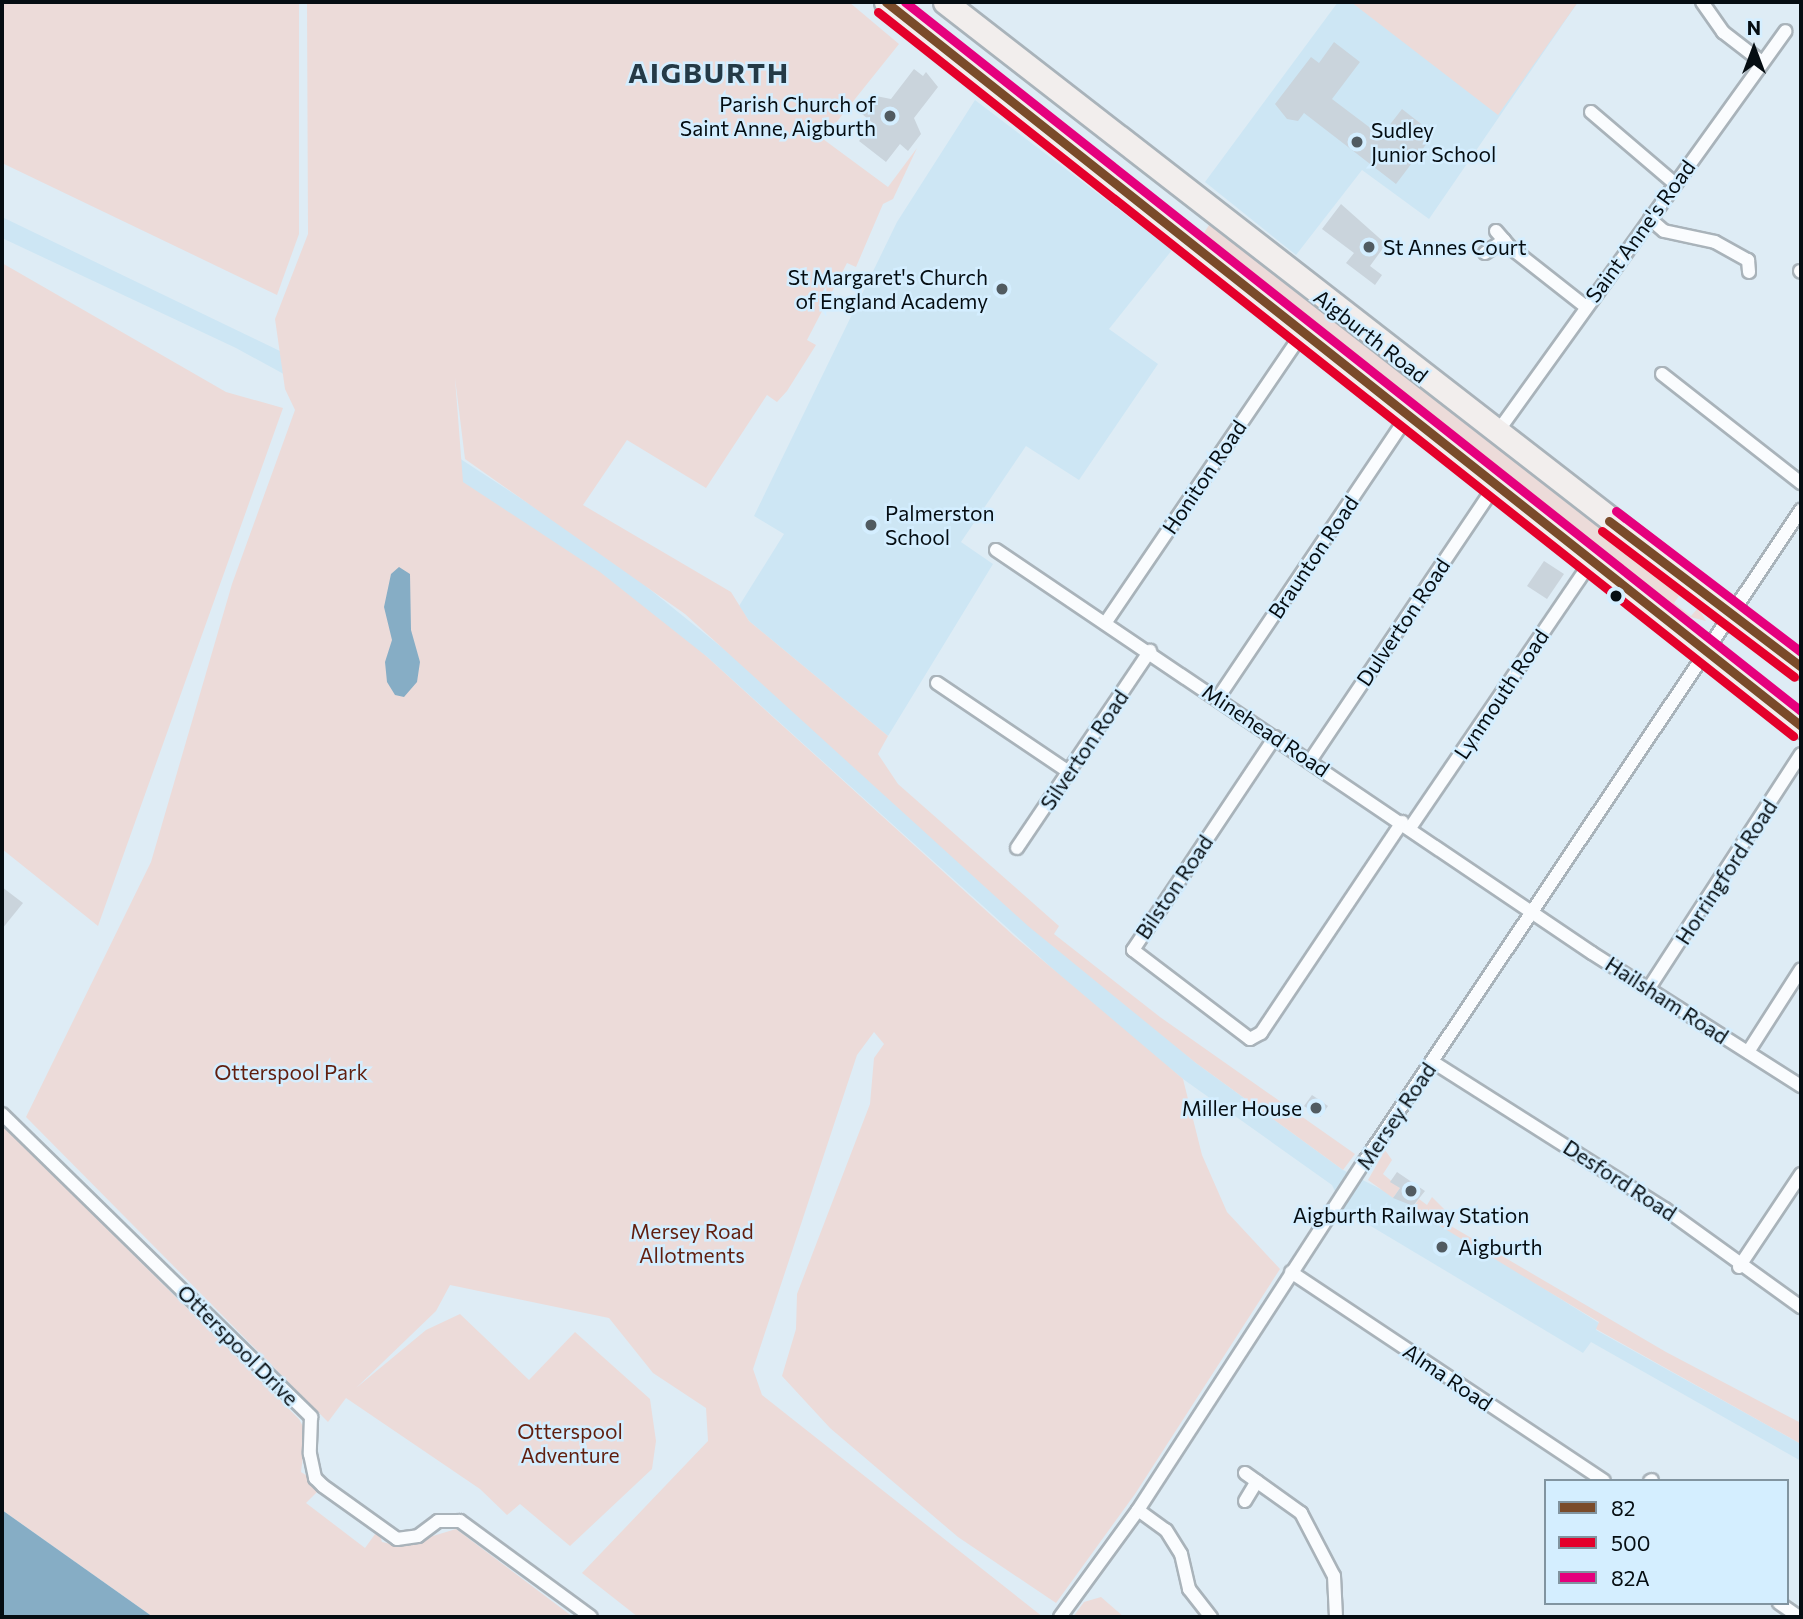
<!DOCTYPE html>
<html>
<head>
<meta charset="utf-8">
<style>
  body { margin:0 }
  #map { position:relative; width:1803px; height:1619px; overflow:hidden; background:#deecf5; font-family:Commissioner,sans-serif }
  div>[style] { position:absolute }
  .built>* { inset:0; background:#cde6f4 }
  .green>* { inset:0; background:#ecdbd9 }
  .water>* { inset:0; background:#86adc5 }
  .building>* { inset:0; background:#cad4dc }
  .roads { filter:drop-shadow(2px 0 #a9b3ba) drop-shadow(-2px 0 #a9b3ba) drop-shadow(0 2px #a9b3ba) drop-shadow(0 -2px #a9b3ba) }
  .street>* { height:12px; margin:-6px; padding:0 6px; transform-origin:6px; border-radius:6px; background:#fafcfe }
  .highway>* { height:23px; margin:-11.5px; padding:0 11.5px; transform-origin:11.5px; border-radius:11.5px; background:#f2eeed }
  .bus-1>* { height:9px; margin:-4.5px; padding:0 4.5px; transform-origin:4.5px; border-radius:4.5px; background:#7a4b2a }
  .bus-2>* { height:9px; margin:-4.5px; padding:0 4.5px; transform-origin:4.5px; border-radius:4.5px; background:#e4002b }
  .bus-3>* { height:9px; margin:-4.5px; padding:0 4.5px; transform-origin:4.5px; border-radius:4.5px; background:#e5007d }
  .dots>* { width:19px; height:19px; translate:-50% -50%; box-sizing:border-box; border:4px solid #d4eeff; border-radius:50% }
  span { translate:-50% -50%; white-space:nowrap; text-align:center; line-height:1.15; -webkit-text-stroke:5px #d4eeff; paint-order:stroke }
  .poi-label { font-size:21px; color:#050d12 }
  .right { translate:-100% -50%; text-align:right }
  .left { translate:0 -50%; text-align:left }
  .street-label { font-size:21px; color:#050d12 }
  .park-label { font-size:21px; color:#611e0e }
  .district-label { font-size:28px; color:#243a47; font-weight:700; letter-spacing:2px }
  .frame { position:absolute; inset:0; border:4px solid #050d12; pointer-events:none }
  .legend { position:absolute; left:1544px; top:1479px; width:245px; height:126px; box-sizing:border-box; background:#d4eeff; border:2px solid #8194a0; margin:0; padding:9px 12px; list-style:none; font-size:21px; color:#050d12 }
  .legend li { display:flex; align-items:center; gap:14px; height:35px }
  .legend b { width:35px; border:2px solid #8194a0 }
  .north { position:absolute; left:1719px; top:14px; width:70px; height:70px; -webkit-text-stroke:5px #d4eeff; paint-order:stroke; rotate:0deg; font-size:19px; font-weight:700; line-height:28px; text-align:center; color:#050d12 }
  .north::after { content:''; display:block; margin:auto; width:24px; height:32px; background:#050d12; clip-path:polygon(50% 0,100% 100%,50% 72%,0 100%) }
</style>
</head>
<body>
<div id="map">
  <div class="built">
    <i style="clip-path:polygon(1338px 2px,1578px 2px,1429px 219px,1362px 170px,1296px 255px,1205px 182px)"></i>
    <i style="clip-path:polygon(975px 100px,1172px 250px,1109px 329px,1158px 364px,1079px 480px,1026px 446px,961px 542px,993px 564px,888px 736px,749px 621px,739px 606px,784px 534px,754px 516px,897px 222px)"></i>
    <i style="clip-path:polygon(2px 217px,338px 379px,606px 554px,775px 690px,952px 855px,1196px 1063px,1343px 1170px,1408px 1203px,1599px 1323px,1596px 1330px,1801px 1444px,1801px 1461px,1591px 1342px,1583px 1353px,1344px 1210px,1332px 1185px,1183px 1079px,1096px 1008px,706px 656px,344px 407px,236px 348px,2px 238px)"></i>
  </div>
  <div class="green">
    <i style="clip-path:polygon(2px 2px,299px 2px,299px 234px,277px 295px,2px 163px)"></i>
    <i style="clip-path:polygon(307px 2px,849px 2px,899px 44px,823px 139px,888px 187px,917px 148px,893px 199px,883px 204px,856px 267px,847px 263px,807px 340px,816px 345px,787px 391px,777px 402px,767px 395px,706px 488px,627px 440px,583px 505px,731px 592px,749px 621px,888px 736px,878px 754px,898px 784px,1059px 926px,1054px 934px,1160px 1017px,1355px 1154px,1343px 1170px,1196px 1063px,1028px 926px,685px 614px,465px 459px,455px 378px,463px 482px,600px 572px,706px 656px,1014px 936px,1183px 1079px,1202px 1155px,1227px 1212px,1280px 1269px,1135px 1494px,1056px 1603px,958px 1537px,830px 1428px,782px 1376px,796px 1329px,797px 1294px,870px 1104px,874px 1058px,884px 1044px,874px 1032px,857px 1055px,753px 1369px,762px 1395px,1043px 1617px,638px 1617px,582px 1573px,708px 1441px,706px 1408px,653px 1373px,609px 1318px,450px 1285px,436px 1311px,356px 1388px,426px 1330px,460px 1314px,529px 1380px,575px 1332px,650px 1399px,656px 1441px,652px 1469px,570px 1546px,520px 1504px,507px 1515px,480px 1489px,346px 1398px,328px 1422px,26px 1117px,151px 862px,232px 584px,295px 410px,285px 389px,275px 319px,308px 234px)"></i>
    <i style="clip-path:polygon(1351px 2px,1578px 2px,1498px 115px)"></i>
    <i style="clip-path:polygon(1214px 217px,1554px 484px,1692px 602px,1679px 596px,1674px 603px,1691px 616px,1698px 608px,1706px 621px,1690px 617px,1672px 606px,1204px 233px)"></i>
    <i style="clip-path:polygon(2px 263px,226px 392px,283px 408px,98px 926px,2px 849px)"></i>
    <i style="clip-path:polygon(2px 1125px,299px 1419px,306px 1432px,301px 1472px,323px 1486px,306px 1503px,365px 1548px,378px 1530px,382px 1542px,400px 1546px,456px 1529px,573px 1617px,153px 1617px,2px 1510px)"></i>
    <i style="clip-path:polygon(1385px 1150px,1392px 1160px,1383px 1174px,1400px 1188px,1393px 1198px,1368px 1180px)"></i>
    <i style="clip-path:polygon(1432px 1197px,1448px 1213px,1444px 1222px,1666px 1352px,1801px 1423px,1801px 1444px,1596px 1329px,1599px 1322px,1412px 1209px,1419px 1199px,1427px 1205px)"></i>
    <i style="clip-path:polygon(1101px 1597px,1124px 1617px,1073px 1617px,1084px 1602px)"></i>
  </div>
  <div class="water">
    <i style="clip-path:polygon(399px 567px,410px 574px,411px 630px,420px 662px,417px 682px,404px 697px,395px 695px,387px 682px,385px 662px,392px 640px,384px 607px,391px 574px)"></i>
    <i style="clip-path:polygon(2px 1510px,153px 1617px,2px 1617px)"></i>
  </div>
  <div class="building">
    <i style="clip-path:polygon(1334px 42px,1360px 62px,1332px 99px,1381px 136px,1402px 109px,1434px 134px,1396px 184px,1304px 113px,1298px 121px,1287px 119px,1275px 104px,1311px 57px,1319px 63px)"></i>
    <i style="clip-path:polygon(914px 69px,923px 76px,926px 72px,938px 87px,914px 118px,921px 134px,908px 151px,900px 144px,886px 162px,859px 141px,873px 123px,862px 114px,876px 96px,891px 99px)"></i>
    <i style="clip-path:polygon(1341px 204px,1386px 244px,1370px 266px,1382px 275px,1375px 285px,1346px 263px,1354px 253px,1322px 229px)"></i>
    <i style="clip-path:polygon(1544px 561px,1564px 574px,1547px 599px,1527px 586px)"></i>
    <i style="clip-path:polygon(2px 887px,23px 903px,2px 929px)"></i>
    <i style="clip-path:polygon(1312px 1095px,1328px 1106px,1320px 1117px,1304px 1106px)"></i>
    <i style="clip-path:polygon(1397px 1172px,1425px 1191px,1413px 1206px,1393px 1198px,1400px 1188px,1390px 1182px)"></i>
  </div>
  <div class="roads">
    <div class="street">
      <i style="left:1702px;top:2px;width:37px;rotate:55deg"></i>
      <i style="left:1723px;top:32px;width:49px;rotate:37.6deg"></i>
      <i style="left:1591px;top:112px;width:109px;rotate:40.5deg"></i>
      <i style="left:1650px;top:219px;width:18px;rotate:41deg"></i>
      <i style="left:1664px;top:231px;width:52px;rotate:12.2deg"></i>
      <i style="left:1715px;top:242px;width:38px;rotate:29deg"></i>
      <i style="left:1748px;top:260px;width:12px;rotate:85deg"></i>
      <i style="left:1496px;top:231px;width:23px;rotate:49deg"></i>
      <i style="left:1511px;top:248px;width:95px;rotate:38.2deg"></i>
      <i style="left:1485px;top:253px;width:23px;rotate:-34deg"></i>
      <i style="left:1800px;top:271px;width:1px;rotate:45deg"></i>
      <i style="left:1662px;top:374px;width:177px;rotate:38.1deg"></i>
      <i style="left:1496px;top:434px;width:496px;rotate:-54.3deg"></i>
      <i style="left:996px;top:550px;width:719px;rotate:34.07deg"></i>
      <i style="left:1592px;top:953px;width:248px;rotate:32.5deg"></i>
      <i style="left:1106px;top:622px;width:351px;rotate:-55.8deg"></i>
      <i style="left:937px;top:683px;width:159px;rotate:34deg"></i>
      <i style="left:1218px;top:698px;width:341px;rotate:-56.1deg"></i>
      <i style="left:1275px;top:737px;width:256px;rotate:123.7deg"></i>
      <i style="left:1133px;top:950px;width:147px;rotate:37.3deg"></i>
      <i style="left:1250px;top:1039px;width:13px;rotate:-29deg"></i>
      <i style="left:1261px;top:1033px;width:254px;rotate:-56.2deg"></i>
      <i style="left:1310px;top:761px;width:335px;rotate:-56.1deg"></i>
      <i style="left:1410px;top:828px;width:324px;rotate:-55.8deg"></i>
      <i style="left:1017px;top:848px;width:238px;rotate:-56deg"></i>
      <i style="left:1649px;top:988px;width:279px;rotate:-57deg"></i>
      <i style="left:1748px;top:1052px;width:98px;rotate:-57.4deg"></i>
      <i style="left:1433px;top:1062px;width:275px;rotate:32.4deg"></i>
      <i style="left:1665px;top:1209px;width:168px;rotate:35.8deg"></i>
      <i style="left:2px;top:1114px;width:433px;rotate:44.4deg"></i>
      <i style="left:311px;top:1417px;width:37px;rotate:92deg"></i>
      <i style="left:310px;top:1454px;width:25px;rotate:78deg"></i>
      <i style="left:315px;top:1478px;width:11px;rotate:45deg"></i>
      <i style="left:323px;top:1486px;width:91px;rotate:35.6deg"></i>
      <i style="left:397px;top:1539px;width:21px;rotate:-8deg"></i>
      <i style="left:418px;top:1536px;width:25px;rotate:-37deg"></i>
      <i style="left:438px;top:1521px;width:22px"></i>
      <i style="left:460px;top:1521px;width:162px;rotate:36.2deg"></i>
      <i style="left:1739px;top:1267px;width:112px;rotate:-56.3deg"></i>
      <i style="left:1291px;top:1272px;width:376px;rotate:33.7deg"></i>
      <i style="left:1245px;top:1473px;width:69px;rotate:35.5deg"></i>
      <i style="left:1301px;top:1513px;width:71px;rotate:62.4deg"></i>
      <i style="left:1334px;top:1576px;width:41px;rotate:87.2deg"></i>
      <i style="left:1650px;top:1481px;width:2px;rotate:-27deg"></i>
      <i style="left:1245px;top:1501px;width:23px;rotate:-59deg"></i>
      <i style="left:1138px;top:1510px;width:34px;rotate:36deg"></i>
      <i style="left:1166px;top:1530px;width:28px;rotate:58deg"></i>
      <i style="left:1181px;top:1554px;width:36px;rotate:77deg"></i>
      <i style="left:1189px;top:1589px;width:36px;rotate:52deg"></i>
      <i style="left:1779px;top:1603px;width:24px;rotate:35deg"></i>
      <i style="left:1060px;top:1617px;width:132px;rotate:-53.9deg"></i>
      <i style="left:1138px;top:1510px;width:416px;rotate:-57deg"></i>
      <i style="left:1365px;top:1161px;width:784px;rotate:-56.19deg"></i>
    </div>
    <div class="highway">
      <i style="left:886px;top:2px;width:1167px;rotate:38.35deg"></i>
      <i style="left:945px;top:2px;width:1084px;rotate:37.84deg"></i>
    </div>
  </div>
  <div class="bus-1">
    <i style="left:886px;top:2px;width:1167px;rotate:38.35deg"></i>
    <i style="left:1609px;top:521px;width:241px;rotate:37.2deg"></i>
  </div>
  <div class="bus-2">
    <i style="left:878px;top:12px;width:1167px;rotate:38.35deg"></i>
    <i style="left:1602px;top:531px;width:241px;rotate:37.2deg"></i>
  </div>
  <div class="bus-3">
    <i style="left:905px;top:2px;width:1143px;rotate:38.35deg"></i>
    <i style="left:1616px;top:511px;width:233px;rotate:37.3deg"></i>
  </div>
  <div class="dots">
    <i style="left:890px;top:116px;background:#515b61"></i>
    <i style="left:1357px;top:142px;background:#515b61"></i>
    <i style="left:1369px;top:247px;background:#515b61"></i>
    <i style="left:1002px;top:289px;background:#515b61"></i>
    <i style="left:871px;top:525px;background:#515b61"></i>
    <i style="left:1616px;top:596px;background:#050d12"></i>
    <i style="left:1316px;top:1108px;background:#515b61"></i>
    <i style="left:1411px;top:1191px;background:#515b61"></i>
    <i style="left:1442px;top:1247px;background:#515b61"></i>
  </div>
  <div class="poi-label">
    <span class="right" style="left:876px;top:116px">Parish Church of<br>Saint Anne, Aigburth</span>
    <span class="left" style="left:1371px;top:142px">Sudley<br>Junior School</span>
    <span class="left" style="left:1383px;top:247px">St Annes Court</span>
    <span class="right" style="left:988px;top:289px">St Margaret's Church<br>of England Academy</span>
    <span class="left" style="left:885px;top:525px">Palmerston<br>School</span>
    <span class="right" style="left:1302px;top:1108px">Miller House</span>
    <span style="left:1411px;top:1215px">Aigburth Railway Station</span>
    <span class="left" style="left:1458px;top:1247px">Aigburth</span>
  </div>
  <div class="street-label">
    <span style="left:1640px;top:231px;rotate:-54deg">Saint Anne's Road</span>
    <span style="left:1371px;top:336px;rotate:38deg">Aigburth Road</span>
    <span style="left:1204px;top:477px;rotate:-56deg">Honiton Road</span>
    <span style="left:1313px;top:557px;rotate:-56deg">Braunton Road</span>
    <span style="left:1403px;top:622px;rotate:-56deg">Dulverton Road</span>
    <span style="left:1501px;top:694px;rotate:-56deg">Lynmouth Road</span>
    <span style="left:1266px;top:730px;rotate:34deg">Minehead Road</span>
    <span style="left:1084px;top:750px;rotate:-56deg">Silverton Road</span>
    <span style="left:1726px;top:872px;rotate:-57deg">Horringford Road</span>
    <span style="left:1174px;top:887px;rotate:-56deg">Bilston Road</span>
    <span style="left:1667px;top:1000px;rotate:33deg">Hailsham Road</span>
    <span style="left:1396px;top:1116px;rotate:-56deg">Mersey Road</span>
    <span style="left:1620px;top:1180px;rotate:33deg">Desford Road</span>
    <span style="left:238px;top:1345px;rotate:45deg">Otterspool Drive</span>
    <span style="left:1448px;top:1377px;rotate:34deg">Alma Road</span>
  </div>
  <div class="park-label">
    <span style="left:291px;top:1072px">Otterspool Park</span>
    <span style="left:692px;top:1243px">Mersey Road<br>Allotments</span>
    <span style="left:570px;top:1443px">Otterspool<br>Adventure</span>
  </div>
  <div class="district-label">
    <span style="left:709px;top:72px">AIGBURTH</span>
  </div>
  <div class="frame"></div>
  <ul class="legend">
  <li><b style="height:9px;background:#7a4b2a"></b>82</li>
  <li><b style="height:9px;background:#e4002b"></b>500</li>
  <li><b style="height:9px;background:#e5007d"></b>82A</li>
  </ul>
  <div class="north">N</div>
</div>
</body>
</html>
